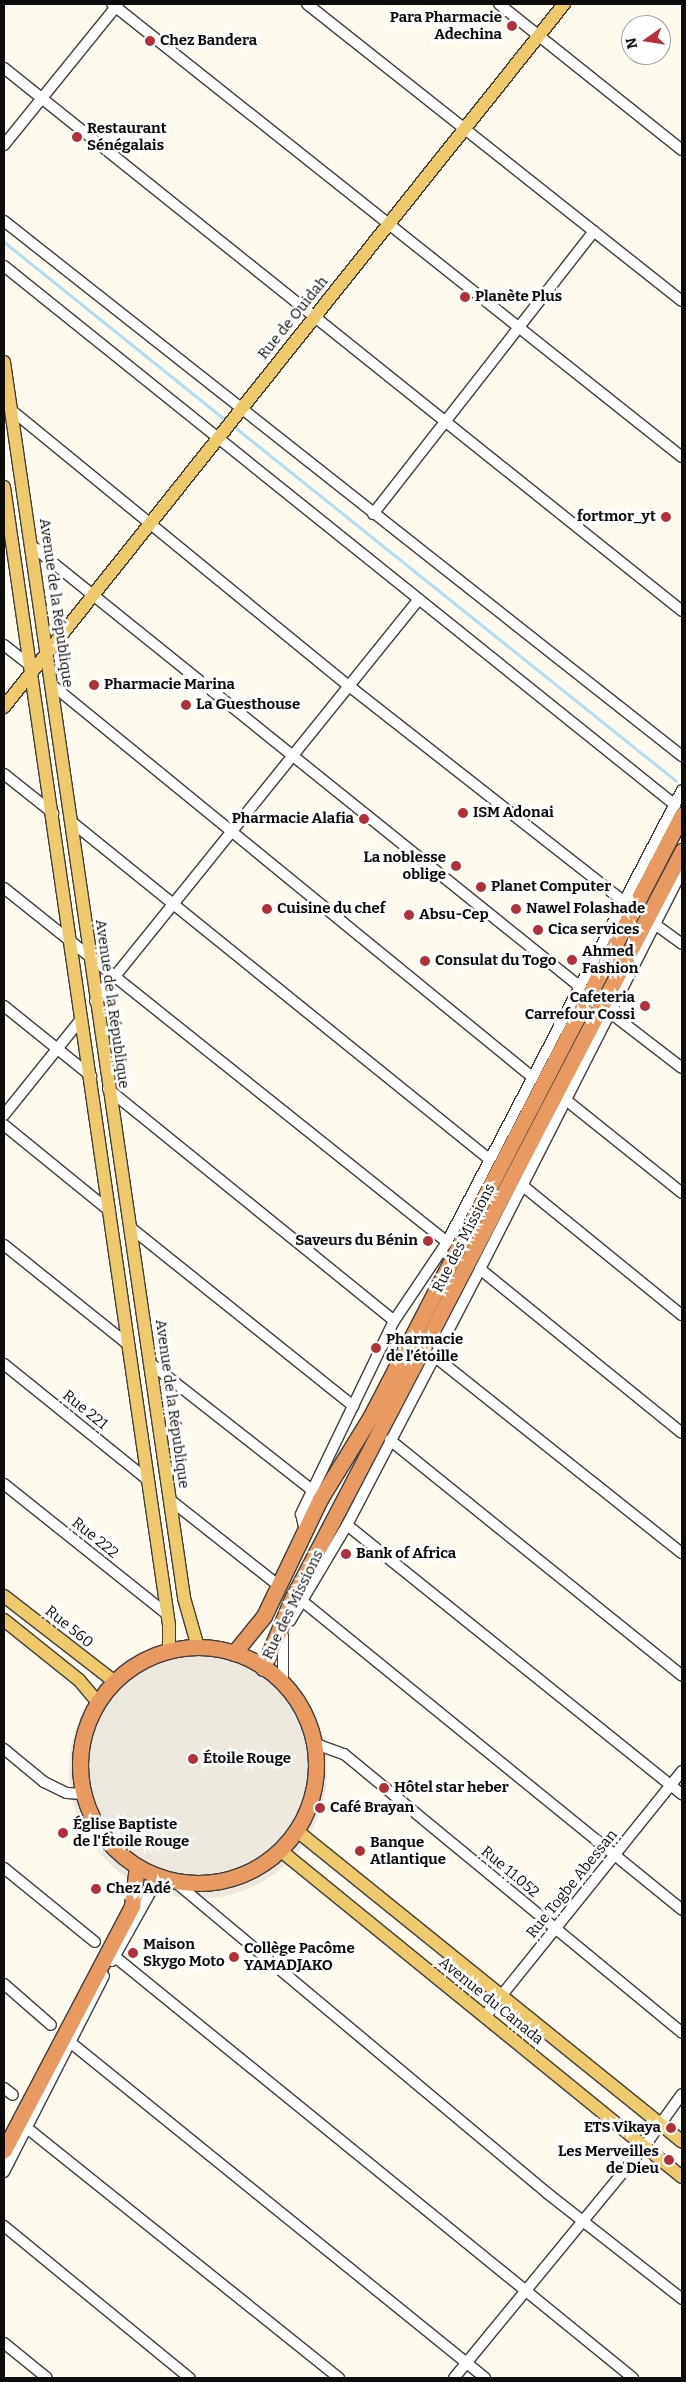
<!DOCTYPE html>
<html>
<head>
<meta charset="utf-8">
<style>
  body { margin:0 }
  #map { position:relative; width:686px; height:2382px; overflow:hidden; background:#fefaed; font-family:Bitter,serif }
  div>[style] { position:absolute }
  .plaza>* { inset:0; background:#ede8dd }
  .round { border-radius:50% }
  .stream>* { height:3px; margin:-1.5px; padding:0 1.5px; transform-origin:1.5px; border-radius:1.5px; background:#b5ddf1 }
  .roads { filter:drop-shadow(1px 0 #3f3f3f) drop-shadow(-1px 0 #3f3f3f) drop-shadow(0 1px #3f3f3f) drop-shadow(0 -1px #3f3f3f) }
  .minor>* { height:10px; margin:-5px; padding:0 5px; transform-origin:5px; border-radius:5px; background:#fff }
  .major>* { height:12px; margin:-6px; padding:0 6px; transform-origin:6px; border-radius:6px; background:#eeca6d }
  .highway>* { height:15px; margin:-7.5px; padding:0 7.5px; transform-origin:7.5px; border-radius:7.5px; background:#e99a60 }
  .highway>.ring { margin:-7.5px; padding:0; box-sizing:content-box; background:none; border:15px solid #e99a60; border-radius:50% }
  .dots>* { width:14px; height:14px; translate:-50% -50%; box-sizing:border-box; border:2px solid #fff; border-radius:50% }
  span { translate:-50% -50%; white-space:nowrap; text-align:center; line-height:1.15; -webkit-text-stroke:5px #fff; paint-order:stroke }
  .poi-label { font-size:15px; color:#0c0c0c; font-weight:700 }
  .right { translate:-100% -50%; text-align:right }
  .left { translate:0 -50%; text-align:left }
  .street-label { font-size:15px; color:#0c0c0c }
  .frame { position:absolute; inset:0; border:5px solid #0c0c0c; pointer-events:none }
  .north { position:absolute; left:621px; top:15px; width:50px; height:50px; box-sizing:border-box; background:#fff; border:1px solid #9e9e9e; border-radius:50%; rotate:257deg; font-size:14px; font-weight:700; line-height:20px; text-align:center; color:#0c0c0c }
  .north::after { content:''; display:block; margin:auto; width:18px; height:22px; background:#b1303a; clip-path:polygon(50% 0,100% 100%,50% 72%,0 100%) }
</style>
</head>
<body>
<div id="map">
  <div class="plaza">
    <i class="round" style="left:69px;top:1641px;width:258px;height:258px"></i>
  </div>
  <div class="stream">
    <i style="left:4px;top:242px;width:286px;rotate:38.8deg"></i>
    <i style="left:232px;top:425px;width:569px;rotate:38.72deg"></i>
  </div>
  <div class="roads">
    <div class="minor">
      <i style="left:112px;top:4px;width:728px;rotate:38.48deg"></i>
      <i style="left:307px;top:4px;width:478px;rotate:38.4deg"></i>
      <i style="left:499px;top:4px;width:234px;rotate:38.6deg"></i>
      <i style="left:4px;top:68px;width:869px;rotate:38.69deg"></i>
      <i style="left:4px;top:145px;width:181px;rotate:-51deg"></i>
      <i style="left:4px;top:221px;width:864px;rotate:38.28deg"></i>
      <i style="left:4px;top:266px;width:861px;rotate:38.77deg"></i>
      <i style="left:4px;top:404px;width:446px;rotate:39.3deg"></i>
      <i style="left:349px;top:686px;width:348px;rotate:38.1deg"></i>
      <i style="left:373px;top:514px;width:359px;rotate:-52deg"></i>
      <i style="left:32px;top:546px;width:708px;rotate:38.81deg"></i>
      <i style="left:4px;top:645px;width:33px;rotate:38deg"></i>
      <i style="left:51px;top:684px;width:620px;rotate:39.24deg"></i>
      <i style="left:4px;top:774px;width:63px;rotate:38.5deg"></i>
      <i style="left:73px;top:823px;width:535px;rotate:38.93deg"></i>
      <i style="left:4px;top:888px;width:567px;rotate:38.63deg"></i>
      <i style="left:656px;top:925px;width:32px;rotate:36deg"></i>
      <i style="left:95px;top:1001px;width:516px;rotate:-51.13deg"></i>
      <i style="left:4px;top:1006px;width:112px;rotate:38.8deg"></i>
      <i style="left:608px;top:1011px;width:93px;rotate:37.6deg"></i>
      <i style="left:108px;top:1089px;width:368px;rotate:39deg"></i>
      <i style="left:566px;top:1100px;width:149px;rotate:38.7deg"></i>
      <i style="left:4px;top:1115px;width:124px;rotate:-51.2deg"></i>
      <i style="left:4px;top:1125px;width:136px;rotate:39.1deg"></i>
      <i style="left:523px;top:1186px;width:205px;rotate:39.1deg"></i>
      <i style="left:131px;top:1228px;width:285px;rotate:38.7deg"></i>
      <i style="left:4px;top:1245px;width:160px;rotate:38.7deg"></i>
      <i style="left:480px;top:1269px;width:260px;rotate:39.1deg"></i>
      <i style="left:434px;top:1356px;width:317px;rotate:38.5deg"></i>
      <i style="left:150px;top:1363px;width:207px;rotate:38.1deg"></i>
      <i style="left:4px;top:1364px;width:185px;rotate:38.9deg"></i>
      <i style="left:390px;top:1440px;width:375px;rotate:38.9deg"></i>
      <i style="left:4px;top:1484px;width:210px;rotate:38.6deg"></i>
      <i style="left:169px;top:1499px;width:140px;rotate:38.3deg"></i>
      <i style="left:347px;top:1525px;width:430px;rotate:38.8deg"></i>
      <i style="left:305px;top:1531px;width:17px;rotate:-103deg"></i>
      <i style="left:301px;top:1514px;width:214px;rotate:-64.3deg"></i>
      <i style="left:394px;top:1321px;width:95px;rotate:-56.1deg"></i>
      <i style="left:447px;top:1242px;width:509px;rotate:-62.53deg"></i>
      <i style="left:301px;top:1600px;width:491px;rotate:39.1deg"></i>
      <i style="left:290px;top:1621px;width:112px;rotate:-59.3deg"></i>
      <i style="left:347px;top:1525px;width:288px;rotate:-62.5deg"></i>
      <i style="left:480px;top:1269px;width:447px;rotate:-63.1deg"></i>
      <i style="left:283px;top:1684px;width:48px;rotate:-90deg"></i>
      <i style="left:313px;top:1743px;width:33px;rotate:20deg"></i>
      <i style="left:344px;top:1754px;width:438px;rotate:39.5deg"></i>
      <i style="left:4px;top:1749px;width:52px;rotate:39.5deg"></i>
      <i style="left:44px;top:1782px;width:25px;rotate:26deg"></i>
      <i style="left:67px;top:1793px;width:17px;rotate:3deg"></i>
      <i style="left:4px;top:1868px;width:117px;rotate:39.1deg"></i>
      <i style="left:174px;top:1881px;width:486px;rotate:39.9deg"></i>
      <i style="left:547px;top:2193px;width:172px;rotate:38.1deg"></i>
      <i style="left:114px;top:1956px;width:669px;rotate:39.11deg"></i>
      <i style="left:112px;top:1961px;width:96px;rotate:-60.8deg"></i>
      <i style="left:4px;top:1984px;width:62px;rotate:41.1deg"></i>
      <i style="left:485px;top:2016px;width:314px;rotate:-51.2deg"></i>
      <i style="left:70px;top:2042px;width:534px;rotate:38.99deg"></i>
      <i style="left:4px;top:2088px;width:11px;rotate:38deg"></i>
      <i style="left:27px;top:2128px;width:400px;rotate:38.7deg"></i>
      <i style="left:4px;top:2172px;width:220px;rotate:-63deg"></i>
      <i style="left:4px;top:2226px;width:240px;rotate:39.3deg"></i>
      <i style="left:4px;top:2343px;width:55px;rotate:39.1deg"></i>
      <i style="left:454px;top:2378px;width:299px;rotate:-50.6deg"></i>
      <i style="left:644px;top:2147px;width:65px;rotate:-54.4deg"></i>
    </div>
    <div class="major">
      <i style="left:4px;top:362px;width:1249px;rotate:81.71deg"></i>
      <i style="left:184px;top:1598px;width:51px;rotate:74.1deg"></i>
      <i style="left:4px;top:487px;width:1150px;rotate:81.75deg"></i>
      <i style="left:169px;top:1625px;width:26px;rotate:90deg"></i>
      <i style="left:4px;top:707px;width:899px;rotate:-51.46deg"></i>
      <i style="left:4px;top:1596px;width:140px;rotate:37.8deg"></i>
      <i style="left:4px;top:1620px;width:96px;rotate:38.7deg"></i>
      <i style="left:79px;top:1680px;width:30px;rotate:50deg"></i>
      <i style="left:296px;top:1830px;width:496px;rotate:38.9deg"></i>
      <i style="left:280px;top:1850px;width:518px;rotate:39.13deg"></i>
    </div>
    <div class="highway">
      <i class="ring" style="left:80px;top:1647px;width:221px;height:221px"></i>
      <i style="left:234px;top:1653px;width:48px;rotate:-51deg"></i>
      <i style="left:264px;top:1616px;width:130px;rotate:-64.4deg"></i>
      <i style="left:320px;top:1499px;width:97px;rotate:-58.4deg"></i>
      <i style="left:371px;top:1416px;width:677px;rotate:-62.64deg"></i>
      <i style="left:263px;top:1668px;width:75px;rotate:-67.2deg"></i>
      <i style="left:292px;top:1599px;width:844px;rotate:-62.46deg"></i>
      <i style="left:4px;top:2150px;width:276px;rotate:-62.3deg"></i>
      <i style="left:132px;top:1906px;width:40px;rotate:-82.9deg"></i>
    </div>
  </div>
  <div class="dots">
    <i style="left:512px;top:26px;background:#b1303a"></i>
    <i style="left:150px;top:41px;background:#b1303a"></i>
    <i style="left:77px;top:137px;background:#b1303a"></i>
    <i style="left:465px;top:297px;background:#b1303a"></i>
    <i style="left:666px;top:517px;background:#b1303a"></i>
    <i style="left:94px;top:685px;background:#b1303a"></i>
    <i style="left:186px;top:705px;background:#b1303a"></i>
    <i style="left:463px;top:813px;background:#b1303a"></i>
    <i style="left:364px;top:819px;background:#b1303a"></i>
    <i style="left:456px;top:866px;background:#b1303a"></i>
    <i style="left:481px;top:887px;background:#b1303a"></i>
    <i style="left:267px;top:909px;background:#b1303a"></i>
    <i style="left:516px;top:909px;background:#b1303a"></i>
    <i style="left:409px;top:915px;background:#b1303a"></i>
    <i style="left:538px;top:930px;background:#b1303a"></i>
    <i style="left:572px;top:960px;background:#b1303a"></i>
    <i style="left:425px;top:961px;background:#b1303a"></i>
    <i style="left:645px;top:1006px;background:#b1303a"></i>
    <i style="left:428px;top:1241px;background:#b1303a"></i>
    <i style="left:376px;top:1348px;background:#b1303a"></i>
    <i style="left:346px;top:1554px;background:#b1303a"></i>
    <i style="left:193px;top:1759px;background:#b1303a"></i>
    <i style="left:384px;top:1788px;background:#b1303a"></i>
    <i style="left:320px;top:1808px;background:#b1303a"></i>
    <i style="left:63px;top:1833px;background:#b1303a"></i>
    <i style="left:360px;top:1851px;background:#b1303a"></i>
    <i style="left:96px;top:1889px;background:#b1303a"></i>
    <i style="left:133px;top:1953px;background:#b1303a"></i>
    <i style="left:234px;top:1957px;background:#b1303a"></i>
    <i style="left:671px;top:2128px;background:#b1303a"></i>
    <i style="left:669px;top:2160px;background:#b1303a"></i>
  </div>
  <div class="poi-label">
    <span class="right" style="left:502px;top:26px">Para Pharmacie<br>Adechina</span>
    <span class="left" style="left:160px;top:41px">Chez Bandera</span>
    <span class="left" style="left:87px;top:137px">Restaurant<br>Sénégalais</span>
    <span class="left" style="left:475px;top:297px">Planète Plus</span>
    <span class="right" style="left:656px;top:517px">fortmor_yt</span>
    <span class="left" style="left:104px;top:685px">Pharmacie Marina</span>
    <span class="left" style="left:196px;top:705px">La Guesthouse</span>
    <span class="left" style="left:473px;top:813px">ISM Adonai</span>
    <span class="right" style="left:354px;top:819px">Pharmacie Alafia</span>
    <span class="right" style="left:446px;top:866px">La noblesse<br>oblige</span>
    <span class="left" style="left:491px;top:887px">Planet Computer</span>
    <span class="left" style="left:277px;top:909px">Cuisine du chef</span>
    <span class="left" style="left:526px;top:909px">Nawel Folashade</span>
    <span class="left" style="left:419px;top:915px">Absu-Cep</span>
    <span class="left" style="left:548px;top:930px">Cica services</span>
    <span class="left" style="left:582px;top:960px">Ahmed<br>Fashion</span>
    <span class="left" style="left:435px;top:961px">Consulat du Togo</span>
    <span class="right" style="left:635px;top:1006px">Cafeteria<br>Carrefour Cossi</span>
    <span class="right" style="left:418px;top:1241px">Saveurs du Bénin</span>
    <span class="left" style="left:386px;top:1348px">Pharmacie<br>de l’étoille</span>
    <span class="left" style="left:356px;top:1554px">Bank of Africa</span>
    <span class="left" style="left:203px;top:1759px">Étoile Rouge</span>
    <span class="left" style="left:394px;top:1788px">Hôtel star heber</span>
    <span class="left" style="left:330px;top:1808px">Café Brayan</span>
    <span class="left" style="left:73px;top:1833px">Église Baptiste<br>de l'Étoile Rouge</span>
    <span class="left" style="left:370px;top:1851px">Banque<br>Atlantique</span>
    <span class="left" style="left:106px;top:1889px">Chez Adé</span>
    <span class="left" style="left:143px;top:1953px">Maison<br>Skygo Moto</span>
    <span class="left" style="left:244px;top:1957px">Collège Pacôme<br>YAMADJAKO</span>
    <span class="right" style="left:661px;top:2128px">ETS Vikaya</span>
    <span class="right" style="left:659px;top:2160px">Les Merveilles<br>de Dieu</span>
  </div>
  <div class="street-label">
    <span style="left:293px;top:318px;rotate:-51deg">Rue de Ouidah</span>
    <span style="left:56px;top:603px;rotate:82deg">Avenue de la République</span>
    <span style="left:112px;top:1004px;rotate:82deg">Avenue de la République</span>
    <span style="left:464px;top:1238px;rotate:-63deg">Rue des Missions</span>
    <span style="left:172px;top:1404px;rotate:82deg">Avenue de la République</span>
    <span style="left:85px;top:1410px;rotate:39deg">Rue 221</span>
    <span style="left:95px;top:1538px;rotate:39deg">Rue 222</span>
    <span style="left:293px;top:1605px;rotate:-64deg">Rue des Missions</span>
    <span style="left:69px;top:1627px;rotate:39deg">Rue 560</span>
    <span style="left:510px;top:1872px;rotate:40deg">Rue 11.052</span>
    <span style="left:572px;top:1884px;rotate:-51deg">Rue Togbe Abessan</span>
    <span style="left:491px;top:2001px;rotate:39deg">Avenue du Canada</span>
  </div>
  <div class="frame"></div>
  <div class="north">N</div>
</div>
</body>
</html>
